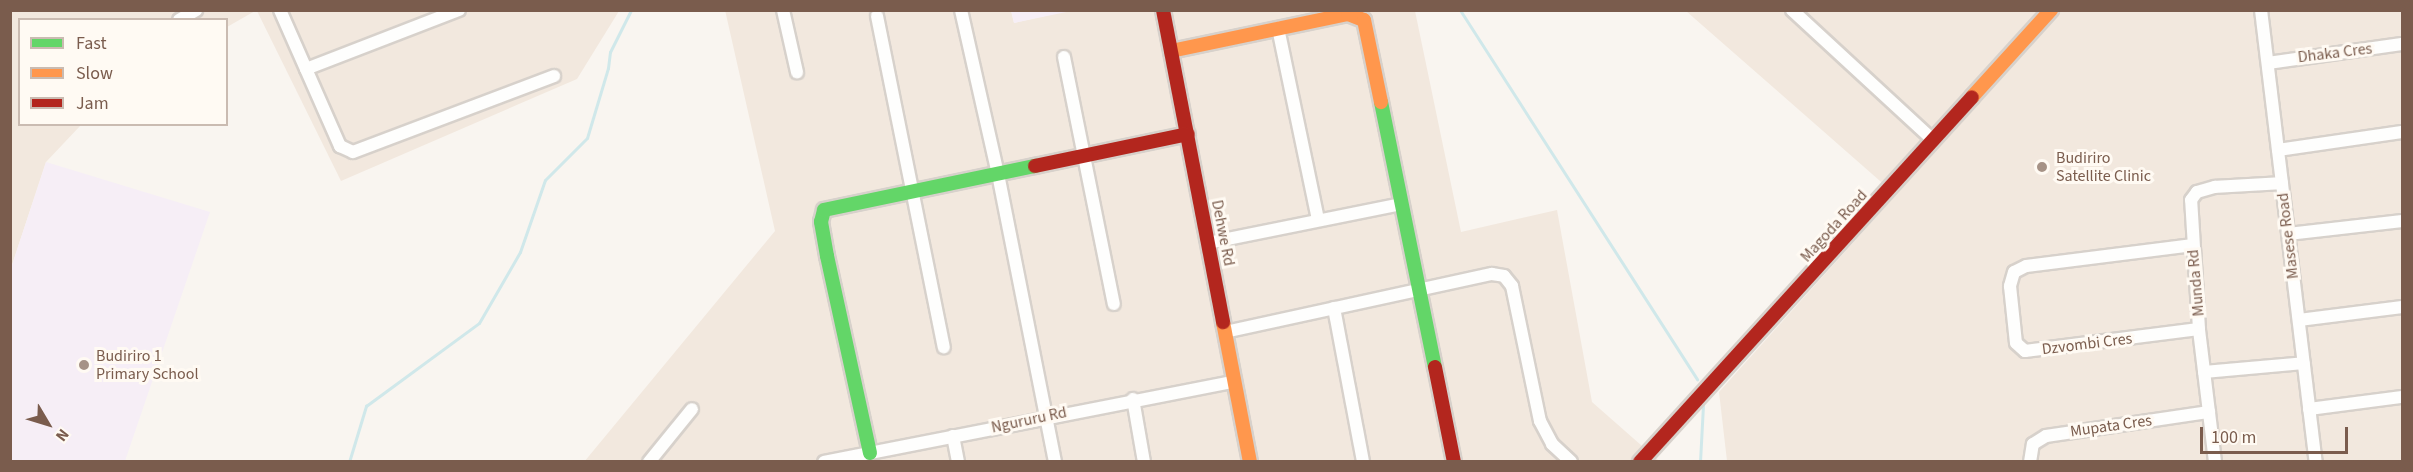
<!DOCTYPE html>
<html>
<head>
<meta charset="utf-8">
<style>
  body { margin:0 }
  #map { position:relative; width:2413px; height:472px; overflow:hidden; background:#f9f5f0; font-family:"Source Sans 3",sans-serif }
  div>[style] { position:absolute }
  .residential>* { inset:0; background:#f2e8de }
  .education>* { inset:0; background:#f6eef6 }
  .stream>* { height:3px; margin:-1.5px; padding:0 1.5px; transform-origin:1.5px; border-radius:1.5px; background:#d0e8ea }
  .roads { filter:drop-shadow(2px 0 #d7d1cb) drop-shadow(-2px 0 #d7d1cb) drop-shadow(0 2px #d7d1cb) drop-shadow(0 -2px #d7d1cb) }
  .street>* { height:12px; margin:-6px; padding:0 6px; transform-origin:6px; border-radius:6px; background:#fefefd }
  .fast>* { height:14px; margin:-7px; padding:0 7px; transform-origin:7px; border-radius:7px; background:#63d668 }
  .slow>* { height:14px; margin:-7px; padding:0 7px; transform-origin:7px; border-radius:7px; background:#ff974d }
  .jam>* { height:14px; margin:-7px; padding:0 7px; transform-origin:7px; border-radius:7px; background:#b3261e }
  .dots>* { width:16px; height:16px; translate:-50% -50%; box-sizing:border-box; border:3px solid #fffaf3; border-radius:50% }
  span { translate:-50% -50%; white-space:nowrap; text-align:center; line-height:1.15; -webkit-text-stroke:6px #fffaf3; paint-order:stroke }
  .street-label { font-size:16px; color:#7a5c4d }
  .poi-label { font-size:16px; color:#7a5c4d }
  .left { translate:0 -50%; text-align:left }
  .frame { position:absolute; inset:0; border:12px solid #7a5c4d; pointer-events:none }
  .legend { position:absolute; left:18px; top:18px; width:210px; height:108px; box-sizing:border-box; background:#fffaf3; border:2px solid #cabbb1; margin:0; padding:8px 10px; list-style:none; font-size:18px; color:#7a5c4d }
  .legend li { display:flex; align-items:center; gap:12px; height:30px }
  .legend b { width:30px; border:2px solid #cabbb1 }
  .north { position:absolute; left:18px; top:394px; width:60px; height:60px; -webkit-text-stroke:4px #fffaf3; paint-order:stroke; rotate:128deg; font-size:16px; font-weight:700; line-height:24px; text-align:center; color:#7a5c4d }
  .north::after { content:''; display:block; margin:auto; width:21px; height:27px; background:#7a5c4d; clip-path:polygon(50% 0,100% 100%,50% 72%,0 100%) }
  .scale { position:absolute; left:2200px; top:427px; width:148px; height:27px; box-sizing:border-box; border:3px solid #7a5c4d; border-top:0; padding-left:8px; font-size:18px; line-height:21px; white-space:nowrap; color:#7a5c4d; -webkit-text-stroke:4px #fffaf3; paint-order:stroke }
</style>
</head>
<body>
<div id="map">
  <div class="residential">
    <i style="clip-path:polygon(725px 10px,1011px 10px,1014px 23px,1071px 10px,1415px 11px,1461px 232px,1557px 210px,1592px 402px,1658px 460px,584px 462px,775px 231px)"></i>
    <i style="clip-path:polygon(11px 11px,255px 11px,227px 27px,226px 20px,20px 20px,20px 124px,81px 125px,46px 162px,11px 268px)"></i>
    <i style="clip-path:polygon(257px 11px,619px 11px,577px 79px,341px 181px)"></i>
    <i style="clip-path:polygon(1686px 11px,2402px 11px,2402px 461px,1727px 461px,1719px 392px,1896px 195px)"></i>
  </div>
  <div class="education">
    <i style="clip-path:polygon(1011px 11px,1011px 10px,1071px 11px,1014px 23px)"></i>
    <i style="clip-path:polygon(46px 162px,210px 212px,125px 461px,11px 461px,11px 268px)"></i>
  </div>
  <div class="stream">
    <i style="left:1460px;top:10px;width:439px;rotate:57.3deg"></i>
    <i style="left:349px;top:462px;width:59px;rotate:-73.1deg"></i>
    <i style="left:366px;top:406px;width:140px;rotate:-36.3deg"></i>
    <i style="left:479px;top:323px;width:82px;rotate:-60deg"></i>
    <i style="left:520px;top:252px;width:76px;rotate:-70.9deg"></i>
    <i style="left:545px;top:180px;width:59px;rotate:-45deg"></i>
    <i style="left:587px;top:138px;width:73px;rotate:-73.3deg"></i>
    <i style="left:608px;top:68px;width:16px;rotate:-83deg"></i>
    <i style="left:610px;top:52px;width:47px;rotate:-63.4deg"></i>
    <i style="left:1700px;top:462px;width:58px;rotate:-87deg"></i>
  </div>
  <div class="roads">
    <div class="street">
      <i style="left:280px;top:10px;width:149px;rotate:66.2deg"></i>
      <i style="left:340px;top:146px;width:14px;rotate:25deg"></i>
      <i style="left:353px;top:152px;width:215px;rotate:-20.7deg"></i>
      <i style="left:783px;top:10px;width:64px;rotate:77.3deg"></i>
      <i style="left:961px;top:10px;width:168px;rotate:77.3deg"></i>
      <i style="left:998px;top:174px;width:294px;rotate:78.8deg"></i>
      <i style="left:1792px;top:10px;width:192px;rotate:42.7deg"></i>
      <i style="left:2261px;top:10px;width:455px;rotate:83.1deg"></i>
      <i style="left:877px;top:16px;width:338px;rotate:78.6deg"></i>
      <i style="left:179px;top:20px;width:20px;rotate:-30deg"></i>
      <i style="left:1278px;top:28px;width:195px;rotate:78.2deg"></i>
      <i style="left:1064px;top:57px;width:252px;rotate:78.6deg"></i>
      <i style="left:2268px;top:63px;width:135px;rotate:-8.1deg"></i>
      <i style="left:306px;top:69px;width:164px;rotate:-21.1deg"></i>
      <i style="left:2278px;top:150px;width:125px;rotate:-8.3deg"></i>
      <i style="left:2288px;top:234px;width:115px;rotate:-6.5deg"></i>
      <i style="left:1208px;top:243px;width:197px;rotate:-11.4deg"></i>
      <i style="left:2193px;top:245px;width:168px;rotate:172.8deg"></i>
      <i style="left:2026px;top:266px;width:13px;rotate:153deg"></i>
      <i style="left:2014px;top:272px;width:15px;rotate:106deg"></i>
      <i style="left:2010px;top:286px;width:57px;rotate:84deg"></i>
      <i style="left:2016px;top:343px;width:12px;rotate:42deg"></i>
      <i style="left:2025px;top:351px;width:175px;rotate:-7.2deg"></i>
      <i style="left:1334px;top:308px;width:157px;rotate:79.3deg"></i>
      <i style="left:2299px;top:320px;width:104px;rotate:-7.2deg"></i>
      <i style="left:1225px;top:332px;width:273px;rotate:-12.3deg"></i>
      <i style="left:1492px;top:274px;width:12px;rotate:9deg"></i>
      <i style="left:1504px;top:276px;width:13px;rotate:51deg"></i>
      <i style="left:1512px;top:286px;width:138px;rotate:78.3deg"></i>
      <i style="left:1540px;top:421px;width:26px;rotate:62deg"></i>
      <i style="left:1552px;top:444px;width:26px;rotate:43deg"></i>
      <i style="left:2204px;top:372px;width:100px;rotate:-5.1deg"></i>
      <i style="left:1133px;top:399px;width:64px;rotate:80.1deg"></i>
      <i style="left:2309px;top:409px;width:94px;rotate:-7.4deg"></i>
      <i style="left:953px;top:436px;width:26px;rotate:79deg"></i>
      <i style="left:649px;top:462px;width:68px;rotate:-50.9deg"></i>
      <i style="left:824px;top:462px;width:419px;rotate:-11.1deg"></i>
      <i style="left:2030px;top:462px;width:18px;rotate:-81deg"></i>
      <i style="left:2033px;top:444px;width:15px;rotate:-32deg"></i>
      <i style="left:2046px;top:436px;width:165px;rotate:-8.4deg"></i>
      <i style="left:2215px;top:462px;width:134px;rotate:-96.9deg"></i>
      <i style="left:2199px;top:329px;width:129px;rotate:-93.5deg"></i>
      <i style="left:2191px;top:200px;width:10px;rotate:-53deg"></i>
      <i style="left:2197px;top:192px;width:19px;rotate:-16deg"></i>
      <i style="left:2215px;top:187px;width:67px;rotate:-3.4deg"></i>
    </div>
    <div class="fast">
      <i style="left:1381px;top:102px;width:270px;rotate:78.5deg"></i>
      <i style="left:870px;top:453px;width:202px;rotate:-102.3deg"></i>
      <i style="left:827px;top:256px;width:35px;rotate:-100deg"></i>
      <i style="left:821px;top:222px;width:12px;rotate:-76deg"></i>
      <i style="left:824px;top:210px;width:216px;rotate:-11.8deg"></i>
    </div>
    <div class="slow">
      <i style="left:1171px;top:51px;width:181px;rotate:-11.8deg"></i>
      <i style="left:1348px;top:14px;width:17px;rotate:21deg"></i>
      <i style="left:1364px;top:20px;width:84px;rotate:78.3deg"></i>
      <i style="left:1972px;top:97px;width:118px;rotate:-47.8deg"></i>
      <i style="left:1223px;top:322px;width:143px;rotate:79.1deg"></i>
    </div>
    <div class="jam">
      <i style="left:1163px;top:10px;width:318px;rotate:79.1deg"></i>
      <i style="left:1035px;top:166px;width:156px;rotate:-11.8deg"></i>
      <i style="left:1435px;top:367px;width:97px;rotate:78.7deg"></i>
      <i style="left:1640px;top:462px;width:493px;rotate:-47.7deg"></i>
    </div>
  </div>
  <div class="dots">
    <i style="left:2042px;top:167px;background:#a69286"></i>
    <i style="left:84px;top:365px;background:#a69286"></i>
  </div>
  <div class="street-label">
    <span style="left:2335px;top:53px;rotate:-7deg">Dhaka Cres</span>
    <span style="left:1834px;top:226px;rotate:-48deg">Magoda Road</span>
    <span style="left:1223px;top:233px;rotate:79deg">Dehwe Rd</span>
    <span style="left:2288px;top:236px;rotate:-97deg">Masese Road</span>
    <span style="left:2196px;top:283px;rotate:-95deg">Munda Rd</span>
    <span style="left:2087px;top:344px;rotate:-7deg">Dzvombi Cres</span>
    <span style="left:1029px;top:420px;rotate:-12deg">Ngururu Rd</span>
    <span style="left:2111px;top:426px;rotate:-8deg">Mupata Cres</span>
  </div>
  <div class="poi-label">
    <span class="left" style="left:2056px;top:167px">Budiriro<br>Satellite Clinic</span>
    <span class="left" style="left:96px;top:365px">Budiriro 1<br>Primary School</span>
  </div>
  <div class="frame"></div>
  <ul class="legend">
  <li><b style="height:8px;background:#63d668"></b>Fast</li>
  <li><b style="height:8px;background:#ff974d"></b>Slow</li>
  <li><b style="height:8px;background:#b3261e"></b>Jam</li>
  </ul>
  <div class="north">N</div>
  <div class="scale">100 m</div>
</div>
</body>
</html>
